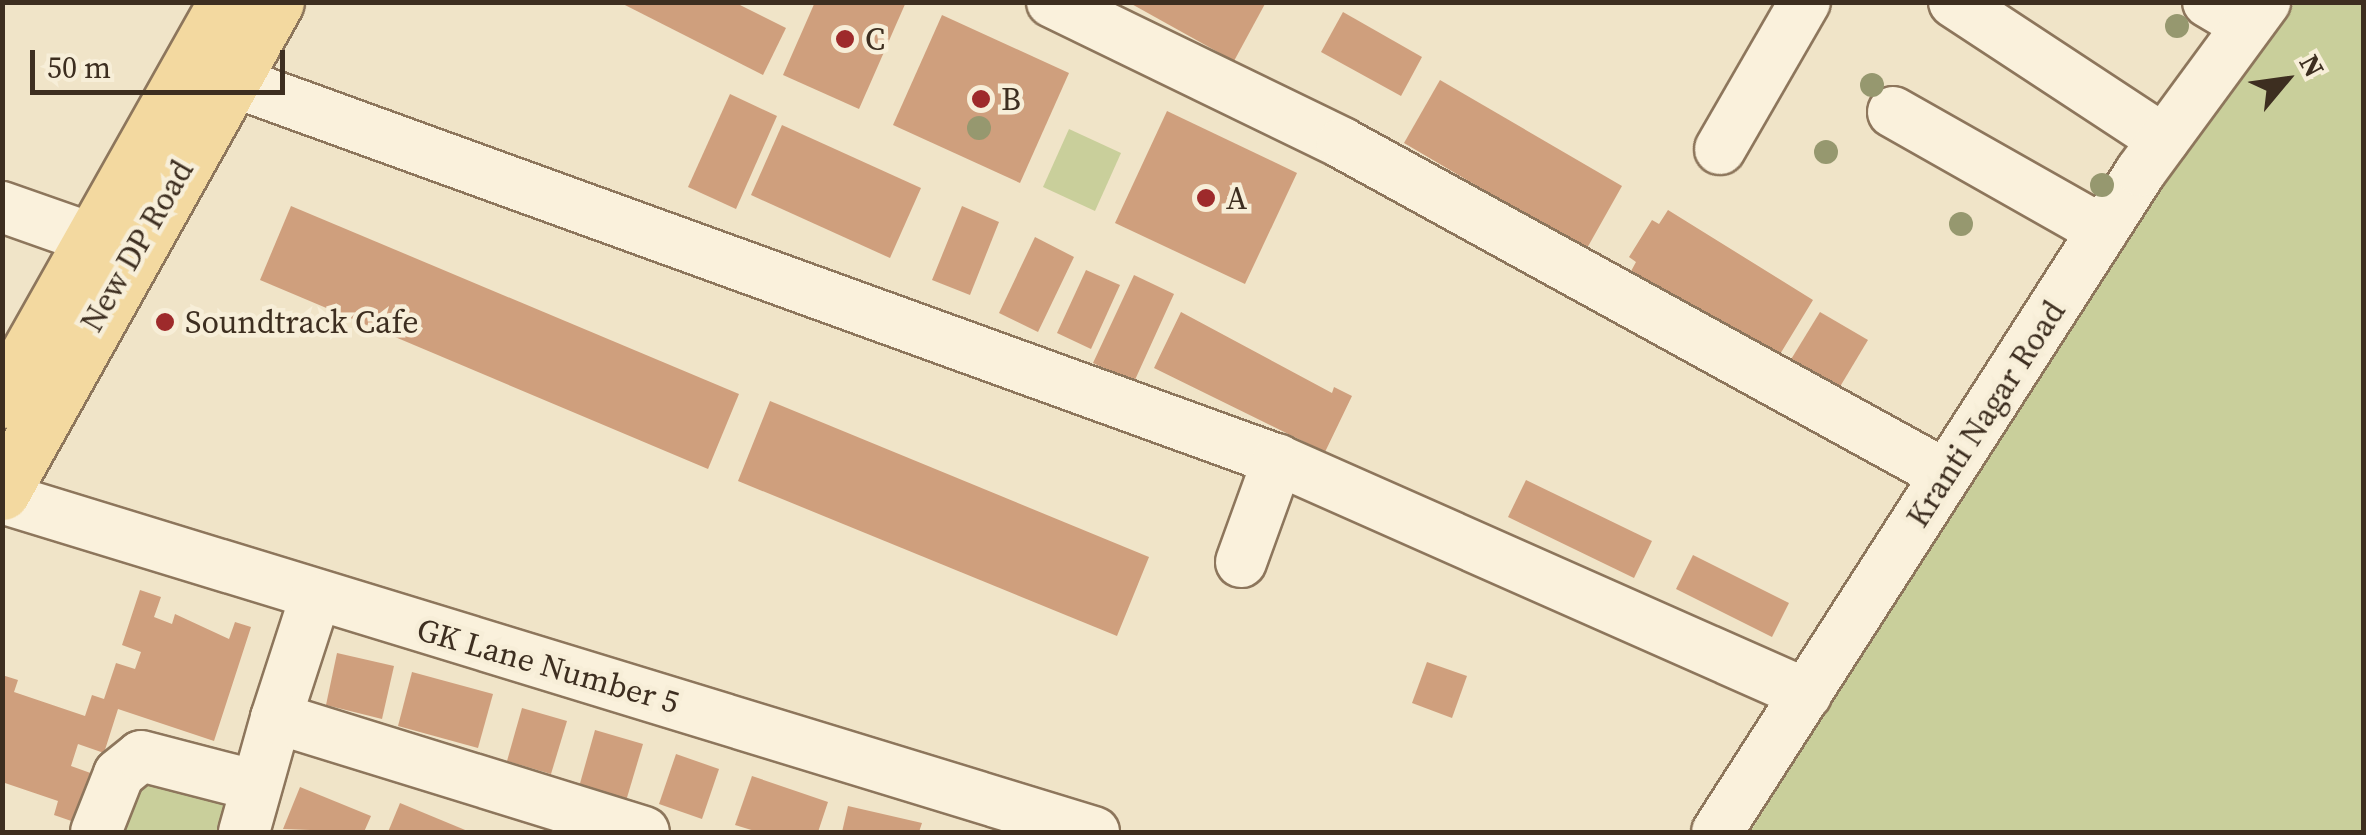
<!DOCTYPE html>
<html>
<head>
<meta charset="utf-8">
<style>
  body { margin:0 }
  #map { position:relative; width:2366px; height:835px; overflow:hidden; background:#f0e4c8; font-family:"Source Serif 4",serif }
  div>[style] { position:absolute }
  .green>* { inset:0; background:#c9cf9b }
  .building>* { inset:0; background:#cf9f7d }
  .roads { filter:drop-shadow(2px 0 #8d765c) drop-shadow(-2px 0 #8d765c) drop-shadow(0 2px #8d765c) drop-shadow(0 -2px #8d765c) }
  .minor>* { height:50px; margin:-25px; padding:0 25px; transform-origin:25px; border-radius:25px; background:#faf1dc }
  .major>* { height:55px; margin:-27.5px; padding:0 27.5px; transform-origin:27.5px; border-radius:27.5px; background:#f3d9a0 }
  .trees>* { width:24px; height:24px; margin:-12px; border-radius:50%; background:#96986f }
  .dots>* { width:28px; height:28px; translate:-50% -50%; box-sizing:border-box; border:5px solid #f7eed8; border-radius:50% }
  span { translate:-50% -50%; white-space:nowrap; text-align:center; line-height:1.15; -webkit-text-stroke:9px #f7eed8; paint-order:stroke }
  .poi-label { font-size:32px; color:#3d2e20 }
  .left { translate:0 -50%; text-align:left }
  .street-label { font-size:32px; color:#3d2e20 }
  .frame { position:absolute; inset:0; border:5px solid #3d2e20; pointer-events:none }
  .north { position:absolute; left:2236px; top:30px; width:100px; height:100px; -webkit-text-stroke:8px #f7eed8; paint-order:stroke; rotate:61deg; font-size:28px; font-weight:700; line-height:40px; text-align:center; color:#3d2e20 }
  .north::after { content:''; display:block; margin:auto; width:35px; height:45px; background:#3d2e20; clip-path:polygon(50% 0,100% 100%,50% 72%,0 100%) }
  .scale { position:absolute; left:30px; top:50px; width:255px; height:45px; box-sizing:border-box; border:5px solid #3d2e20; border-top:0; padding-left:12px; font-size:30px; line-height:35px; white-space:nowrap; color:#3d2e20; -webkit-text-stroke:8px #f7eed8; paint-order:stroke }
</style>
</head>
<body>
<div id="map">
  <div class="green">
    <i style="clip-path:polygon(2295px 3px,2363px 3px,2363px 832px,1750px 832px,2193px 130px)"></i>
    <i style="clip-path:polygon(1069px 129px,1121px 153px,1095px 211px,1043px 187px)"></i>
    <i style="clip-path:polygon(130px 770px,236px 793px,227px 832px,117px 832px)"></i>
  </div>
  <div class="building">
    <i style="clip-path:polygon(619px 2px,734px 2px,786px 28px,763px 75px)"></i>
    <i style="clip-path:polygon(815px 2px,906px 2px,859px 109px,783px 75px)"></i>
    <i style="clip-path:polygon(1128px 2px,1266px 2px,1234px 61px)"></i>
    <i style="clip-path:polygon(1343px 12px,1422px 57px,1401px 96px,1321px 52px)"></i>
    <i style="clip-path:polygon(942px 15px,1069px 73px,1020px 183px,893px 125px)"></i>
    <i style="clip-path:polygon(1440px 80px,1622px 186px,1586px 250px,1404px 143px)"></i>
    <i style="clip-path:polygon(730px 94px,777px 116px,736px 209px,688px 187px)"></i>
    <i style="clip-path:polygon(1167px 111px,1297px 173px,1245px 284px,1115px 223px)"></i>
    <i style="clip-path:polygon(782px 125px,921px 188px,890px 258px,751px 195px)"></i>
    <i style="clip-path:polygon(291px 206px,739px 394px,708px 469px,260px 280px)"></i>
    <i style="clip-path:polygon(962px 206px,999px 222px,970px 295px,932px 280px)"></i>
    <i style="clip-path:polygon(1668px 210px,1813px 300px,1774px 364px,1630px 273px,1636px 262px,1629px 257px,1652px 220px,1659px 224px)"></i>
    <i style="clip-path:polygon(1035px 237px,1074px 257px,1038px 332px,999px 313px)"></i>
    <i style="clip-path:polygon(1086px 270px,1120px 285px,1091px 349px,1057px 333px)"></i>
    <i style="clip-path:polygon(1134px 275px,1174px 294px,1134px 382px,1093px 363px)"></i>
    <i style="clip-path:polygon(1181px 312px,1332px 393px,1334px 387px,1352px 396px,1325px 452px,1154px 368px)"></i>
    <i style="clip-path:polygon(1820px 312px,1868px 340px,1838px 390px,1790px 361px)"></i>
    <i style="clip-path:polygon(770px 401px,1149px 557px,1117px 636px,738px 481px)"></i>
    <i style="clip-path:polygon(1526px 480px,1652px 541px,1634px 578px,1508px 517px)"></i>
    <i style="clip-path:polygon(1693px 555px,1789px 603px,1772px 637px,1676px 589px)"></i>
    <i style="clip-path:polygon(140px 590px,161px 597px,154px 617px,172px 624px,175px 614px,229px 639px,235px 622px,251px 627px,214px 741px,118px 709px,104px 753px,78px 744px,71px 766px,96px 775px,80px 824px,54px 815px,58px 801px,2px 782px,2px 675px,18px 680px,14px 692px,85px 716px,92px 695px,104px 699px,116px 663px,135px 669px,141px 652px,122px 645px)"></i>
    <i style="clip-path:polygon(337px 653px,394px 666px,382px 719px,326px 705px)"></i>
    <i style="clip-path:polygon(1427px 662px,1467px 676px,1452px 718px,1412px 703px)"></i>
    <i style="clip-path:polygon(412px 672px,493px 694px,478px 748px,398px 726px)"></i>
    <i style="clip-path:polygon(522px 708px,567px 721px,551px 774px,507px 761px)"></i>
    <i style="clip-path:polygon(595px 730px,643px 744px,626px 801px,579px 787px)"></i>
    <i style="clip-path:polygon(676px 754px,719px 769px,702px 819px,659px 804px)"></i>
    <i style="clip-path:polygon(752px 776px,828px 802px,818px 832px,758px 832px,735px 825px)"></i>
    <i style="clip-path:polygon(300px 787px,371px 816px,364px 832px,283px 829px)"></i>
    <i style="clip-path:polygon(400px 803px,470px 832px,388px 832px)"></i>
    <i style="clip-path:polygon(848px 806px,922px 823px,919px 832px,842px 832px)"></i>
  </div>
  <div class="roads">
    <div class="minor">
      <i style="left:1052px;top:2px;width:322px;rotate:25.9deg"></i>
      <i style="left:1342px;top:143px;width:689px;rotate:28.8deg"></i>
      <i style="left:1954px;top:2px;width:251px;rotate:33.3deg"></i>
      <i style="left:2208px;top:2px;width:45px;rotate:30.5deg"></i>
      <i style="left:232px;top:81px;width:1113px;rotate:19.92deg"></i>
      <i style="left:1278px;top:460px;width:578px;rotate:23.9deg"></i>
      <i style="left:1893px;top:112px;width:241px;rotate:29.5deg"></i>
      <i style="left:1720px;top:149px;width:170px;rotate:-60deg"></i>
      <i style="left:2px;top:207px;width:96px;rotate:19.4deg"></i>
      <i style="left:2px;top:498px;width:1142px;rotate:17.01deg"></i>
      <i style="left:1241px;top:562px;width:109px;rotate:-70.1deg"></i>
      <i style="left:276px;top:718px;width:126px;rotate:-72deg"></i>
      <i style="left:96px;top:832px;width:62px;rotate:-68.4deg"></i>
      <i style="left:119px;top:774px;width:28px;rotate:-39deg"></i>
      <i style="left:141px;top:756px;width:116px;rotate:14.5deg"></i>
      <i style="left:244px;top:832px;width:118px;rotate:-74.3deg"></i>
      <i style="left:276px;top:718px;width:385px;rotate:17.2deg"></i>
      <i style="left:1717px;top:832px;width:785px;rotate:-57.32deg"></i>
      <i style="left:2141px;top:171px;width:210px;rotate:-53.7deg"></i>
    </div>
    <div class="major">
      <i style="left:2px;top:400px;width:457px;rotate:-60.6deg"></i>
      <i style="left:2px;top:492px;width:561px;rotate:-60.79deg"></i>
    </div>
  </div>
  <div class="trees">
    <i style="left:2177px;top:26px"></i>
    <i style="left:1872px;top:85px"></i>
    <i style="left:979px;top:128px"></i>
    <i style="left:1826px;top:152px"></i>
    <i style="left:2102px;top:185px"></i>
    <i style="left:1961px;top:224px"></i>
  </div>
  <div class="dots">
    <i style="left:845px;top:39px;background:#9e2a2b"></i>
    <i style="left:981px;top:99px;background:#9e2a2b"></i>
    <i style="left:1206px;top:198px;background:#9e2a2b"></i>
    <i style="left:165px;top:322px;background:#9e2a2b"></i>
  </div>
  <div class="poi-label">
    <span class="left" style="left:865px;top:39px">C</span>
    <span class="left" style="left:1001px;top:99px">B</span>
    <span class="left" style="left:1226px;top:198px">A</span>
    <span class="left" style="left:185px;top:322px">Soundtrack Cafe</span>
  </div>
  <div class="street-label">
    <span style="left:137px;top:246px;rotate:-60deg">New DP Road</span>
    <span style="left:1986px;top:414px;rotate:-57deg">Kranti Nagar Road</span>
    <span style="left:548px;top:666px;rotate:16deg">GK Lane Number 5</span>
  </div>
  <div class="frame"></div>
  <div class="north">N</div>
  <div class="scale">50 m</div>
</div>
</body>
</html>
